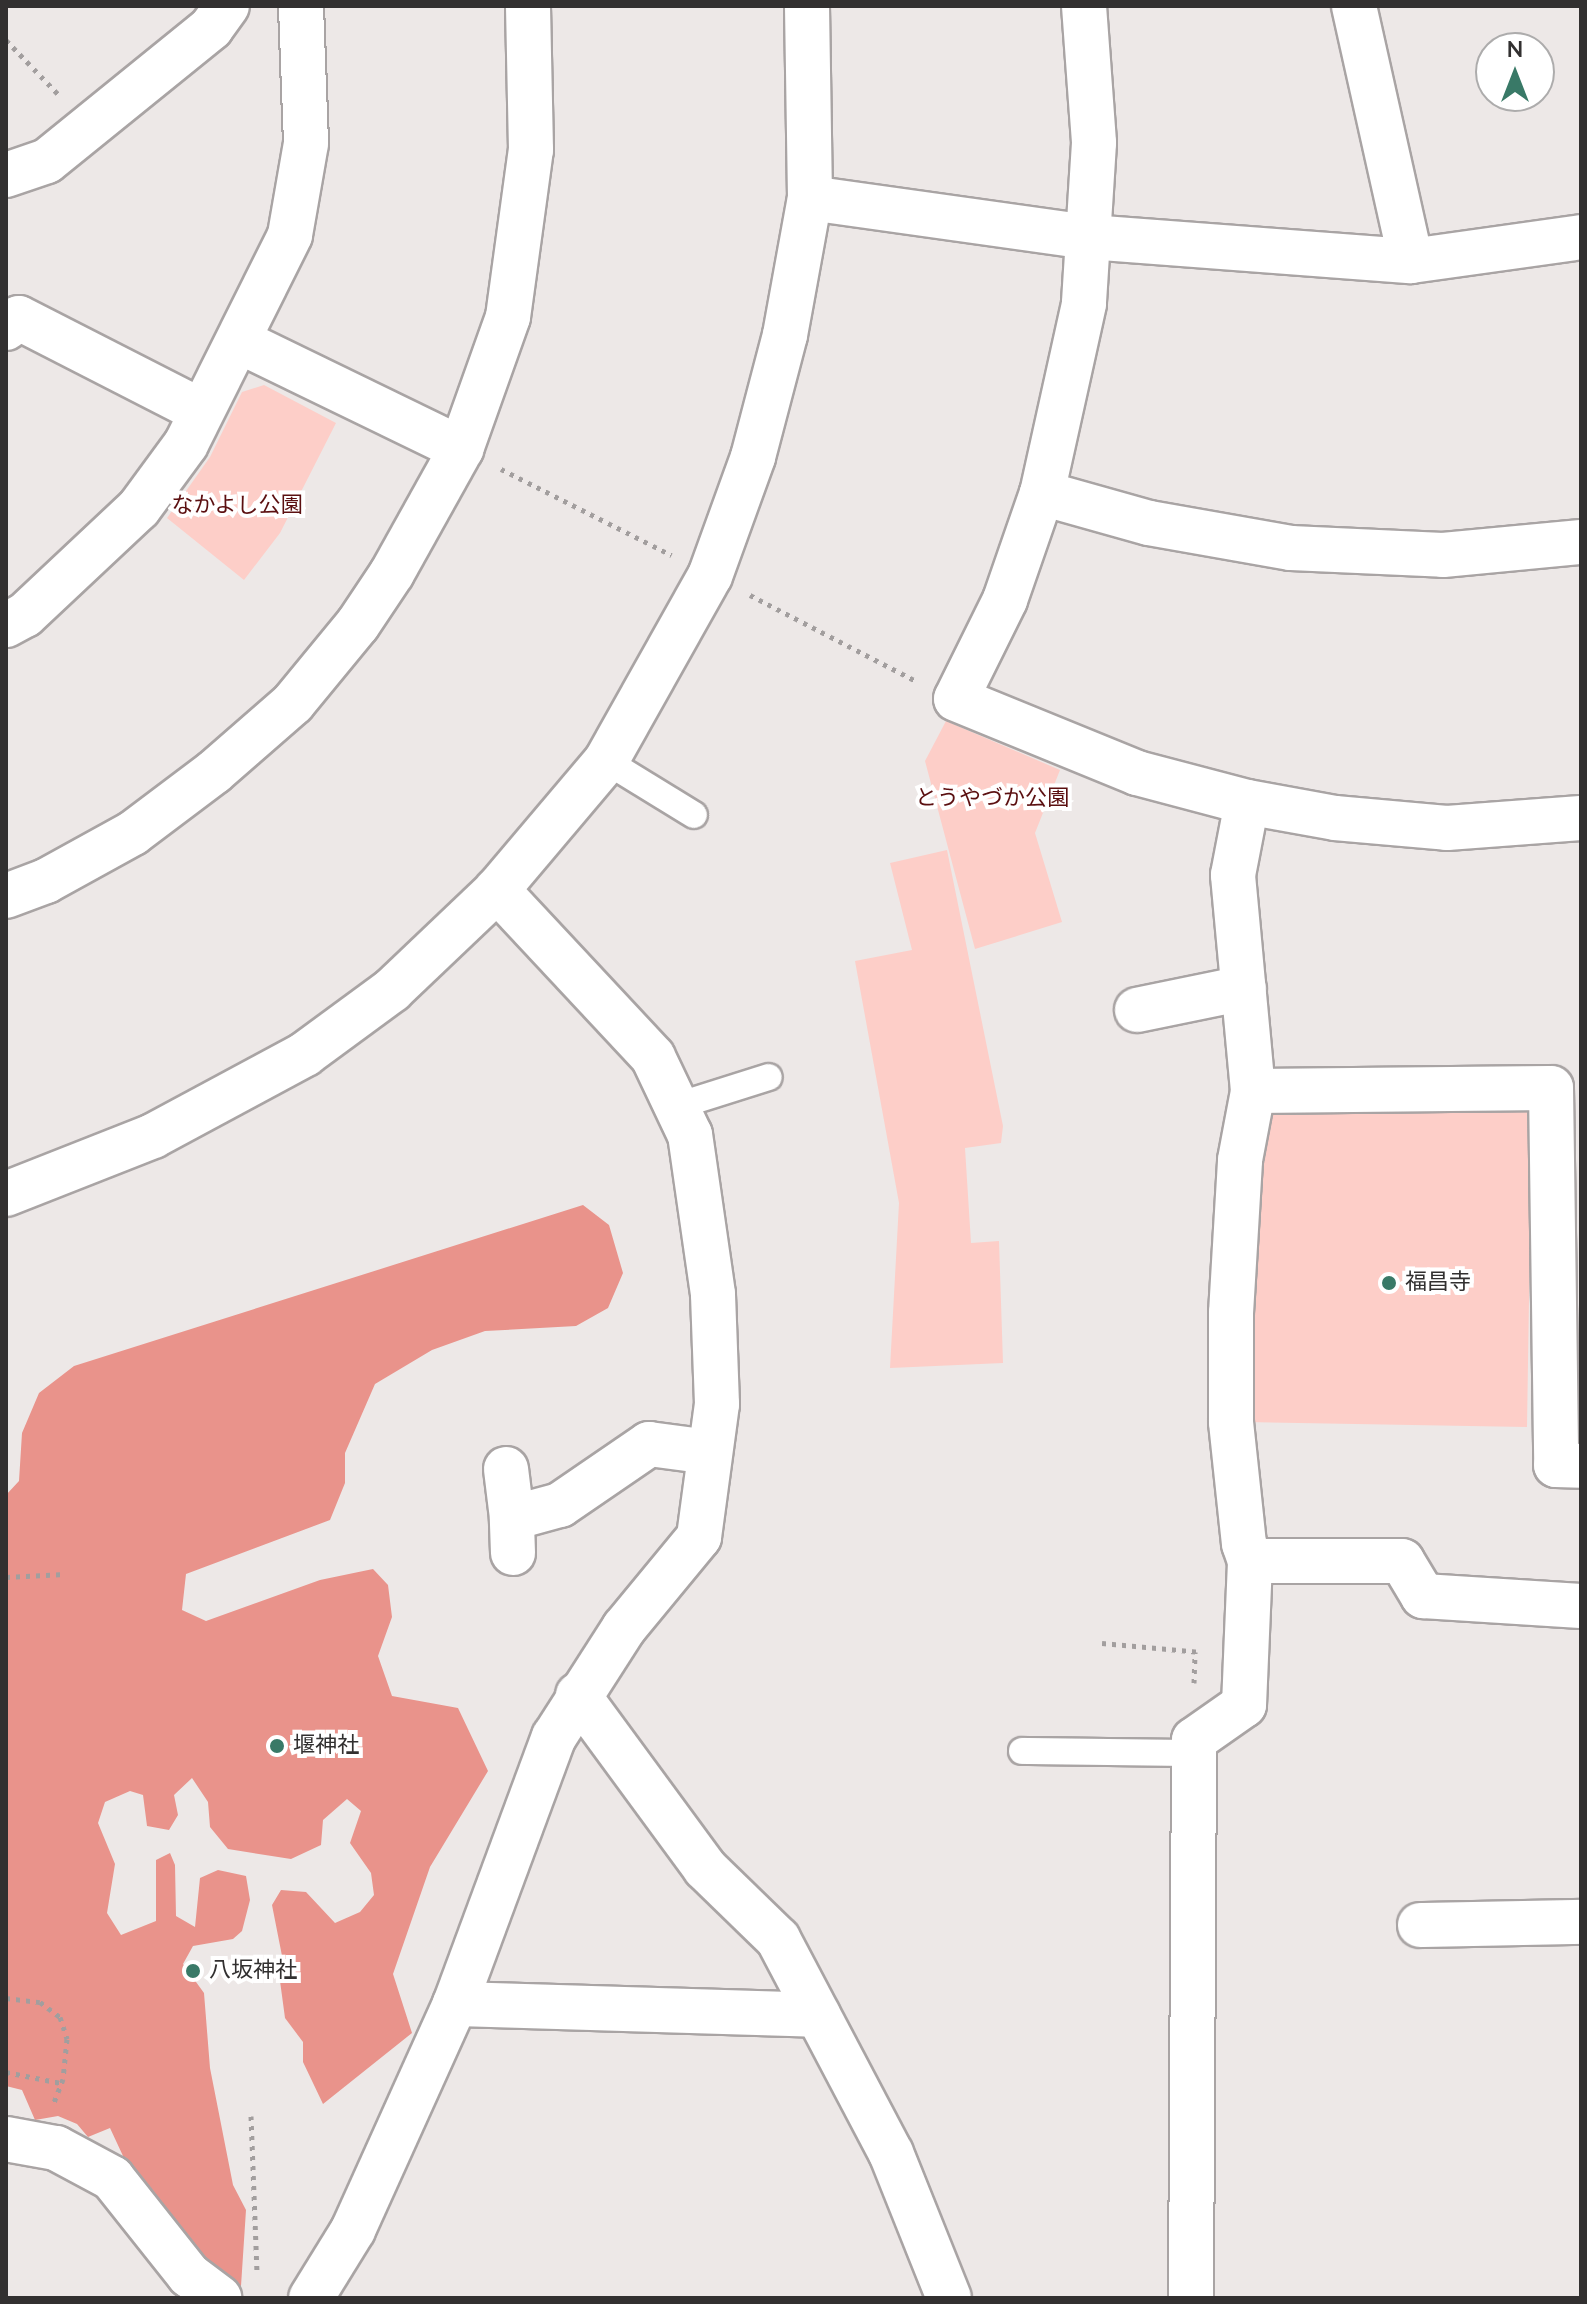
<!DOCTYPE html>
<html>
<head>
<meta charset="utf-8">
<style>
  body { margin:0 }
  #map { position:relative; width:1587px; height:2304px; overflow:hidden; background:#ede8e7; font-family:"Nunito Sans","Noto Sans JP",sans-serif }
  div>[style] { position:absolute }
  .green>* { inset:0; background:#fdcec8 }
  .forest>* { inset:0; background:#e9938b }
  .path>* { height:5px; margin-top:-2.5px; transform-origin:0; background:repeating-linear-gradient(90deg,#a29e9e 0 4px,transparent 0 10px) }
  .roads { filter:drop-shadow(2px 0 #a9a4a4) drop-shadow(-2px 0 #a9a4a4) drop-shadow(0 2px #a9a4a4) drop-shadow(0 -2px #a9a4a4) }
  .service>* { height:26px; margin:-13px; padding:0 13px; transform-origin:13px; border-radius:13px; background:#fff }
  .minor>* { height:44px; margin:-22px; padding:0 22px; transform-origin:22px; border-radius:22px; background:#fff }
  .tertiary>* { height:44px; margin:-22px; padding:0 22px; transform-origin:22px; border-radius:22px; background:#fff }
  .dots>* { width:22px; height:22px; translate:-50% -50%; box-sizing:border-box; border:4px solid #fff; border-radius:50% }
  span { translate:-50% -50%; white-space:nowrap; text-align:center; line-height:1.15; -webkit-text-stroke:8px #fff; paint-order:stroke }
  .park-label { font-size:22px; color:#5b0f10 }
  .poi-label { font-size:22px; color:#323030 }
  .left { translate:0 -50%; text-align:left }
  .frame { position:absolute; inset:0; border:8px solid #323030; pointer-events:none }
  .north { position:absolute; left:1475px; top:32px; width:80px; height:80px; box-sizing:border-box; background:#fff; border:2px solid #adacac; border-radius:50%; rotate:0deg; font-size:22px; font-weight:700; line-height:32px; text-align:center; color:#323030 }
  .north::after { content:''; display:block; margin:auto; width:28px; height:36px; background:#397967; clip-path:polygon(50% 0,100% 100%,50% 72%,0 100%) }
</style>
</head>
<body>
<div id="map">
  <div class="green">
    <i style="clip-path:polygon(264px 385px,336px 423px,280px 533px,244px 580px,167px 518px,210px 457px,242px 392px)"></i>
    <i style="clip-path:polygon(946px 721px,1060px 770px,1035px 833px,1062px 922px,975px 949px,925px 761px)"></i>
    <i style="clip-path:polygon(947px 850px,1003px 1126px,1001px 1143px,965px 1148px,971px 1243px,999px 1241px,1003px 1363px,890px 1368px,899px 1203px,855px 961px,912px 950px,890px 863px)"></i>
    <i style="clip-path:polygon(1260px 1106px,1532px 1108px,1527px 1427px,1246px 1422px)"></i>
  </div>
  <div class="forest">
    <i style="clip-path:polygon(583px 1205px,609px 1225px,623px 1273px,608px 1308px,576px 1326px,485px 1331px,432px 1350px,375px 1384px,345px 1453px,345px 1483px,330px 1520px,186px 1574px,182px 1610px,206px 1621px,320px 1580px,373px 1569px,388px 1585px,392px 1617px,378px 1656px,392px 1696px,458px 1708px,488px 1771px,430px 1867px,393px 1974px,412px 2033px,323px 2104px,303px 2062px,303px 2042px,285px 2018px,280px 1981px,283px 1961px,272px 1905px,281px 1890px,306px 1892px,335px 1923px,360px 1912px,374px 1895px,371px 1873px,350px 1843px,361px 1811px,347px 1799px,323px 1820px,321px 1845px,291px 1859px,228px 1849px,210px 1827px,208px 1802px,192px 1778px,174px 1795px,178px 1815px,169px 1830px,147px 1826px,143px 1795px,130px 1791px,105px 1802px,98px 1823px,115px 1864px,107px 1913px,121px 1935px,156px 1921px,156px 1860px,170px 1853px,175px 1865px,176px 1916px,195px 1927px,200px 1878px,218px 1870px,246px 1876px,250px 1900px,242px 1931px,233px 1939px,193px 1946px,183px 1964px,204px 1993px,210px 2068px,233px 2185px,246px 2210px,241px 2286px,224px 2282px,130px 2171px,110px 2128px,88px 2137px,77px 2124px,58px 2116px,35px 2120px,22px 2090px,6px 2086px,6px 1495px,19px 1481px,22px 1433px,39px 1393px,74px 1366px)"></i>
  </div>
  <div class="path">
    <i style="left:6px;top:40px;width:75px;rotate:46.1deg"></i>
    <i style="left:501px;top:469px;width:191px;rotate:26.8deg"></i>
    <i style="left:750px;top:595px;width:187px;rotate:27.4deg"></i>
    <i style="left:6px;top:1577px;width:59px;rotate:-2.9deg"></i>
    <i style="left:1102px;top:1643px;width:99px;rotate:5.2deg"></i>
    <i style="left:1194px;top:1683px;width:31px;rotate:-88deg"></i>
    <i style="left:6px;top:1998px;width:34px;rotate:7deg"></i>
    <i style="left:40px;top:2002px;width:25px;rotate:37deg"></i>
    <i style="left:60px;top:2017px;width:23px;rotate:72deg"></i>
    <i style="left:67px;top:2039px;width:40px;rotate:95.7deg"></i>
    <i style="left:63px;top:2079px;width:25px;rotate:111deg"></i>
    <i style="left:6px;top:2072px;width:56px;rotate:11.3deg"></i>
    <i style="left:251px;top:2116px;width:157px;rotate:87.8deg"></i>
  </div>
  <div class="roads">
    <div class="service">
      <i style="left:606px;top:761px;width:103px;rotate:31.5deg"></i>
      <i style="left:677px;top:1106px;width:96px;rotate:-17.5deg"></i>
      <i style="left:1022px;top:1751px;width:172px;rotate:0.7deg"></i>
    </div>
    <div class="minor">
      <i style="left:1084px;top:6px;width:137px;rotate:85.8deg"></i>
      <i style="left:1094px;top:143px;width:161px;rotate:93.6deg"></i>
      <i style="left:1084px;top:304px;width:194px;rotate:102.5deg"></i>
      <i style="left:1042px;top:493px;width:113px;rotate:109.1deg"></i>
      <i style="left:1005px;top:600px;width:110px;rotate:116.3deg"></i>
      <i style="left:956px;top:699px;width:196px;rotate:22.2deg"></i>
      <i style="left:1137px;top:773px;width:114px;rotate:14.8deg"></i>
      <i style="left:1247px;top:802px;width:89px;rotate:10.3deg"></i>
      <i style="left:1335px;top:818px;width:112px;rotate:5.1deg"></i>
      <i style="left:1447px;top:828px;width:134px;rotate:-4.3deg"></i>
      <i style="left:1354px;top:6px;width:261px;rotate:77.4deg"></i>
      <i style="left:6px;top:175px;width:43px;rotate:-18.9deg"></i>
      <i style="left:47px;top:161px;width:211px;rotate:-39deg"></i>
      <i style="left:211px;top:28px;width:27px;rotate:-54deg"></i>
      <i style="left:810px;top:198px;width:282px;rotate:8deg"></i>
      <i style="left:1089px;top:237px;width:323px;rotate:4.3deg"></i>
      <i style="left:1411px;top:261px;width:172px;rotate:-8deg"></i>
      <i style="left:6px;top:328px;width:16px;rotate:-38deg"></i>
      <i style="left:19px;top:318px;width:204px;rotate:27.1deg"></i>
      <i style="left:239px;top:341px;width:247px;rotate:25.9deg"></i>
      <i style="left:1042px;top:493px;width:111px;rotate:15.7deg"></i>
      <i style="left:1149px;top:523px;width:144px;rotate:10deg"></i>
      <i style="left:1291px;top:548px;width:152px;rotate:2.6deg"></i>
      <i style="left:1443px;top:555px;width:139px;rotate:-5.4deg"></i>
      <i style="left:6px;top:625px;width:21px;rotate:-28deg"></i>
      <i style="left:25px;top:615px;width:156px;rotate:-43.2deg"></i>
      <i style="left:139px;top:508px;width:79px;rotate:-53.7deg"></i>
      <i style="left:186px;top:444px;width:233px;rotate:-63.5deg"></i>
      <i style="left:290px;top:235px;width:93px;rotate:-80.1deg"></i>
      <i style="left:306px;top:143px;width:137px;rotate:-92.1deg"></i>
      <i style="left:6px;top:896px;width:43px;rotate:-20.6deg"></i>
      <i style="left:46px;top:881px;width:99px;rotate:-28.9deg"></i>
      <i style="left:133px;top:833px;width:101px;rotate:-37deg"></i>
      <i style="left:214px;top:772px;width:105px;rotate:-41.1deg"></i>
      <i style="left:293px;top:703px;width:102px;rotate:-50.6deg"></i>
      <i style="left:358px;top:624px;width:61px;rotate:-56.3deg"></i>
      <i style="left:392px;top:573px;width:142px;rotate:-60.9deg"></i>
      <i style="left:461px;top:449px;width:140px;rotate:-70.4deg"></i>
      <i style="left:508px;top:317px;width:169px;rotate:-82.2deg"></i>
      <i style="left:531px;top:150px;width:144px;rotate:-91.2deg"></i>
      <i style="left:1137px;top:1010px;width:109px;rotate:-11.6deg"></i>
      <i style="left:1253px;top:1091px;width:298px;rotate:-0.6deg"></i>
      <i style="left:1551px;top:1088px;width:377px;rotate:89.2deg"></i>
      <i style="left:1556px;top:1465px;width:25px;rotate:2deg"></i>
      <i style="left:506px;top:1469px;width:49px;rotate:83deg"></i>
      <i style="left:513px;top:1553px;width:35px;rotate:-92deg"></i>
      <i style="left:512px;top:1518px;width:50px;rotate:-15.2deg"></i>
      <i style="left:560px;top:1505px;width:108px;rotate:-34.4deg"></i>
      <i style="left:649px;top:1444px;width:61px;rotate:7.6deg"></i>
      <i style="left:1250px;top:1561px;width:152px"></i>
      <i style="left:1402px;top:1561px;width:41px;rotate:59deg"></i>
      <i style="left:1423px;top:1596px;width:158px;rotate:3.6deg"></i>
      <i style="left:578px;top:1695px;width:215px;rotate:53.7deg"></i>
      <i style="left:705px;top:1868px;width:102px;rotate:44.2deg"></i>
      <i style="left:778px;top:1939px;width:242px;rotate:62.2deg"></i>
      <i style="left:891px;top:2153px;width:156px;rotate:68.2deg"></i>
      <i style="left:1420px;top:1925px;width:161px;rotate:-1.1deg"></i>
      <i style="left:455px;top:2004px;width:363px;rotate:1.7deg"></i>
      <i style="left:6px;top:2139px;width:51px;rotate:10.2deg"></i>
      <i style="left:56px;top:2148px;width:64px;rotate:28.2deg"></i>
      <i style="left:112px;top:2178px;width:124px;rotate:51.6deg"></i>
      <i style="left:189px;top:2275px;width:38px;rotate:37deg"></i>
      <i style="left:311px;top:2298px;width:80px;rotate:-58.3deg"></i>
      <i style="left:353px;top:2230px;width:248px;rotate:-65.7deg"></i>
      <i style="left:455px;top:2004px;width:285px;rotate:-69.7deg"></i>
      <i style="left:554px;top:1737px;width:130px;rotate:-57.3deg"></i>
      <i style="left:624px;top:1628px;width:118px;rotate:-50.5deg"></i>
      <i style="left:699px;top:1537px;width:134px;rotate:-82.3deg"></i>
      <i style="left:717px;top:1404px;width:110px;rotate:-92.1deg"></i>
      <i style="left:713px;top:1294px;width:161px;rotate:-98.2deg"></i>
      <i style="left:690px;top:1135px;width:86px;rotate:-115.4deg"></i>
      <i style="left:653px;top:1057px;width:229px;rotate:-133deg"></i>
      <i style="left:1191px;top:2298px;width:558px;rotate:-89.69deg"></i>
      <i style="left:1194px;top:1740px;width:61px;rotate:-35deg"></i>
      <i style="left:1244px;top:1705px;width:144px;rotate:-87.6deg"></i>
      <i style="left:1250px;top:1561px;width:18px;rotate:-109deg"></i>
      <i style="left:1244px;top:1544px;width:123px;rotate:-96.1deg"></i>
      <i style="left:1231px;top:1422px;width:109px;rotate:-90deg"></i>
      <i style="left:1231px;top:1313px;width:153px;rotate:-86.6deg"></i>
      <i style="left:1240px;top:1160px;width:70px;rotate:-79.3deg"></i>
      <i style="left:1253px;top:1091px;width:217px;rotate:-95.3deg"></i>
      <i style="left:1233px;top:875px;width:74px;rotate:-79.1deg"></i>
    </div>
    <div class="tertiary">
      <i style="left:6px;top:1194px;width:158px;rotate:-21.5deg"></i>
      <i style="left:153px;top:1136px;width:173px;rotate:-28.3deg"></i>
      <i style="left:305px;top:1054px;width:108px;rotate:-36.3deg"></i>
      <i style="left:392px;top:990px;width:145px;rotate:-43.6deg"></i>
      <i style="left:497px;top:890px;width:169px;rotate:-49.8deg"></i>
      <i style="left:606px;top:761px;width:212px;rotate:-60.7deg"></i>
      <i style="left:710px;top:576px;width:127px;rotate:-70.1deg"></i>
      <i style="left:753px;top:457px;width:126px;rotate:-75.3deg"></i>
      <i style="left:785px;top:335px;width:139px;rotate:-79.7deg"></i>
      <i style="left:810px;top:198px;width:192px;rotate:-90.9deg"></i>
    </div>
  </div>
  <div class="dots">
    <i style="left:1389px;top:1283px;background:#397967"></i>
    <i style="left:277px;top:1746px;background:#397967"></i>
    <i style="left:193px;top:1971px;background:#397967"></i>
  </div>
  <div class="park-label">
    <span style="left:237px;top:506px">なかよし公園</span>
    <span style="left:992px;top:799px">とうやづか公園</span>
  </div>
  <div class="poi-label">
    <span class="left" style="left:1405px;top:1283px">福昌寺</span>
    <span class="left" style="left:293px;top:1746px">堰神社</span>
    <span class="left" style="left:209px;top:1971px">八坂神社</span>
  </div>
  <div class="frame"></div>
  <div class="north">N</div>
</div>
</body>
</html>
